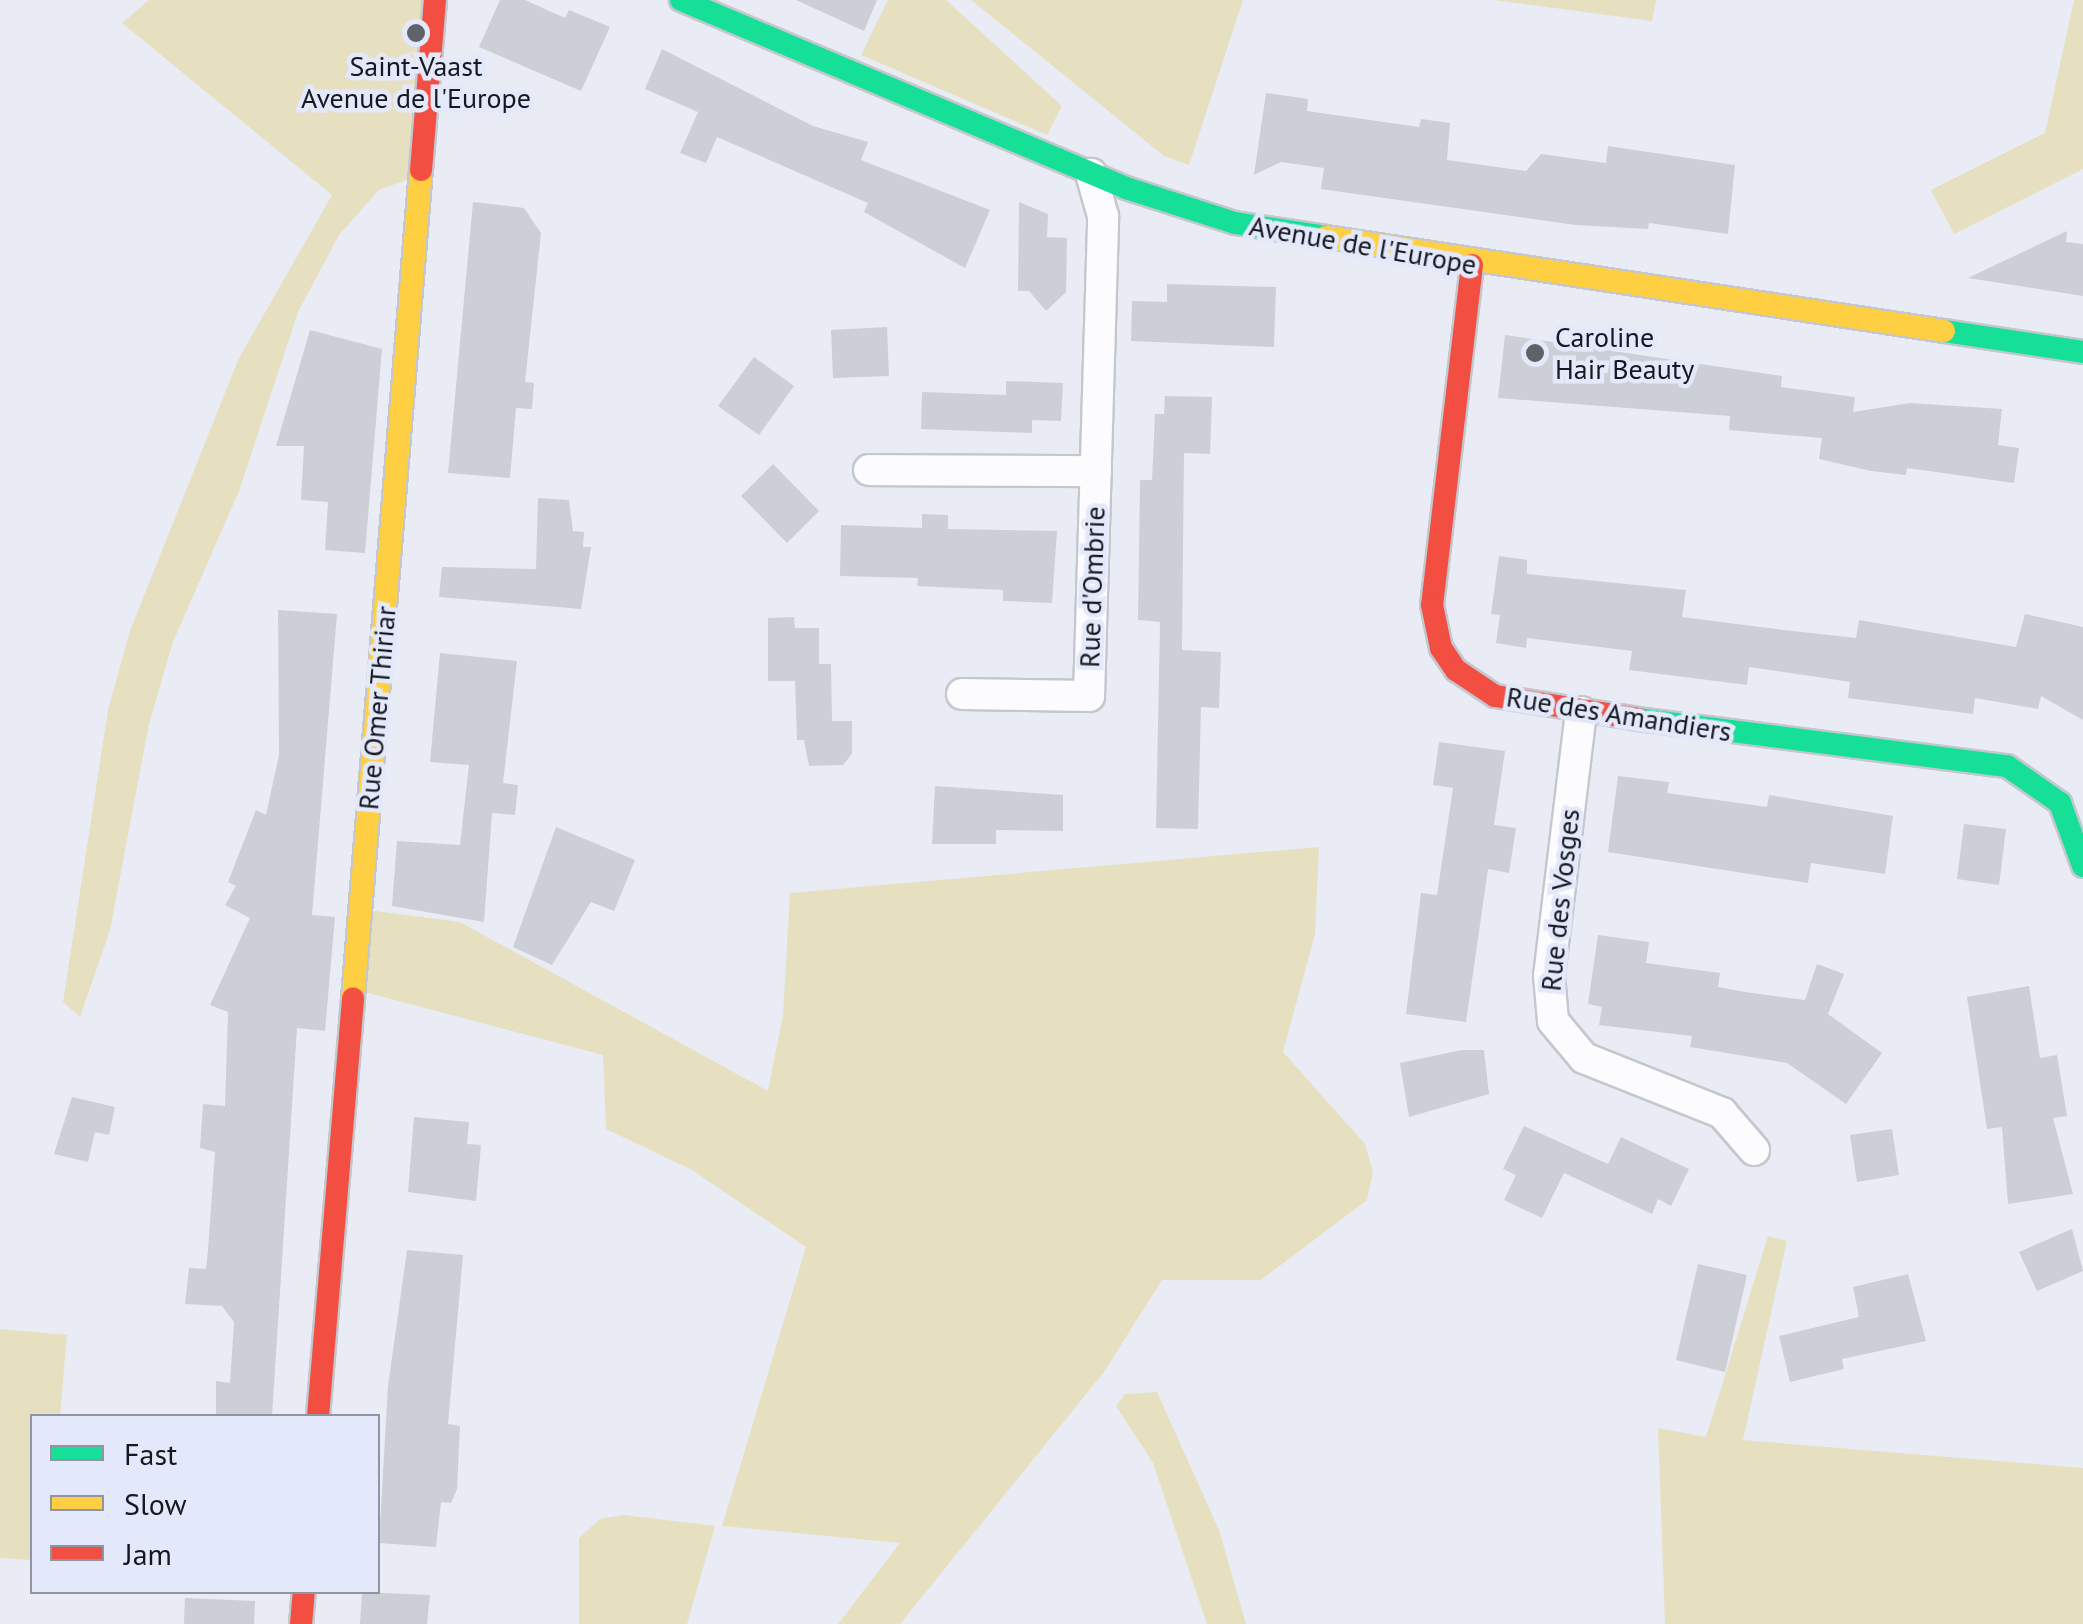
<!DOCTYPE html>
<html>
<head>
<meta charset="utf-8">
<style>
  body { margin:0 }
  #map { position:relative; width:2083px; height:1624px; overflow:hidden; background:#e9ecf5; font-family:"PT Sans",sans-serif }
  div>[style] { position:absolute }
  .green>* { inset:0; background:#e6e0c1 }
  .building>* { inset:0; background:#cccfd6 }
  .roads { filter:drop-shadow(2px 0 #c4c7ce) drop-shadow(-2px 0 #c4c7ce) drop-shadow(0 2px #c4c7ce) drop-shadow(0 -2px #c4c7ce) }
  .street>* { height:30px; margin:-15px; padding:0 15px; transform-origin:15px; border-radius:15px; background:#fcfcfe }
  .fast>* { height:22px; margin:-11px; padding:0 11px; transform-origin:11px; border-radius:11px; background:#16e098 }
  .slow>* { height:22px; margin:-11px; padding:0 11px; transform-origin:11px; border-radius:11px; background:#ffcf43 }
  .jam>* { height:22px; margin:-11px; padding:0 11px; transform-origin:11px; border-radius:11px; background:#f24e42 }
  .dots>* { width:28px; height:28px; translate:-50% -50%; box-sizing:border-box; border:5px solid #e3e9fb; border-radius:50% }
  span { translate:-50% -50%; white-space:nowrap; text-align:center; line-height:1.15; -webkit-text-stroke:9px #e3e9fb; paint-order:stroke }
  .poi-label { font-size:28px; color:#16181e }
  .left { translate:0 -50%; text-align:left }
  .street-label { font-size:28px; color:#16181e }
  .legend { position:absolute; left:30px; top:1414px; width:350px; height:180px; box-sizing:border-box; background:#e3e9fb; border:2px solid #9195a3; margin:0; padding:12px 18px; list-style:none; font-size:30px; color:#16181e }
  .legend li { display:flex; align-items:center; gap:20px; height:50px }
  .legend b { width:50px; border:2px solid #9195a3 }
</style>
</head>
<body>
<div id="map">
  <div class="green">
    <i style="clip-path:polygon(149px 0,435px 0,420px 175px,379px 190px,339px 235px,298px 312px,239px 491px,173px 642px,149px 724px,110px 930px,80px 1017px,63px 1002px,108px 710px,130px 631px,239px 358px,332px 195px,122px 23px)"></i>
    <i style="clip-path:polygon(888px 0,946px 0,1062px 106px,1047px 135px,861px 55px)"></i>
    <i style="clip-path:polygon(971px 0,1243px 0,1189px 165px,1164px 156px)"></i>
    <i style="clip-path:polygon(1493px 0,1656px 0,1652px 21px)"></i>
    <i style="clip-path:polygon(2074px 0,2083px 0,2083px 169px,1954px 234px,1931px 190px,2045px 133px)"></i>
    <i style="clip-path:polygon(1319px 847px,1315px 934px,1283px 1052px,1365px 1144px,1373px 1172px,1367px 1200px,1261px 1280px,1162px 1280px,1104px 1372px,900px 1624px,838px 1624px,900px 1543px,722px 1526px,806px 1247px,692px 1170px,606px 1129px,603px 1055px,353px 989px,360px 909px,460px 922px,768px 1091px,783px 1015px,790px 893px)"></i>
    <i style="clip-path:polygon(1768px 1236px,1787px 1241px,1743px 1440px,2083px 1468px,2083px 1624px,1665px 1624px,1658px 1428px,1706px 1437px)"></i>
    <i style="clip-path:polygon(0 1329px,67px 1335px,60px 1416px,32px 1416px,32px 1560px,0 1558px)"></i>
    <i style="clip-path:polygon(1157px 1392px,1219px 1530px,1246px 1624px,1207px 1624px,1153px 1463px,1116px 1406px,1125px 1394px)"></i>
    <i style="clip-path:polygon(624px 1515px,715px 1526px,687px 1624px,579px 1624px,579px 1538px,600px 1519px)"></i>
  </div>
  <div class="building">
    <i style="clip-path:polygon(500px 0,525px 0,565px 18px,569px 10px,610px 27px,581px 91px,479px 47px)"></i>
    <i style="clip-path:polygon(796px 0,877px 0,864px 31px)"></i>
    <i style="clip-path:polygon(662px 49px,813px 126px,868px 142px,861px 160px,990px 210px,965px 268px,864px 212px,868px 203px,717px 137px,706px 163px,680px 153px,698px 112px,645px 89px)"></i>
    <i style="clip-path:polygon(1266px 93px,1308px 99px,1307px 111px,1419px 127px,1421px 119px,1450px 123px,1447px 160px,1526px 171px,1541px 154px,1606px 163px,1608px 146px,1735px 165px,1728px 234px,1649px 223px,1648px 229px,1576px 225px,1321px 189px,1324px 168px,1281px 162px,1254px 175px)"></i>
    <i style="clip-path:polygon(473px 202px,524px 208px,541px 233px,525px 382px,534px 383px,532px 409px,516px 408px,510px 478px,448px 473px)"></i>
    <i style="clip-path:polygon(1019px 202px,1048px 214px,1047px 237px,1067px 238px,1066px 292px,1046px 311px,1029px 291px,1018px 291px)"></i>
    <i style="clip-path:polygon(2067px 231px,2066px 242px,2083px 244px,2083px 296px,1968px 278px)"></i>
    <i style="clip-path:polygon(1167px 284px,1276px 287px,1274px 347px,1131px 341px,1132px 301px,1167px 302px)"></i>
    <i style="clip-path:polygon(887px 327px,889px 376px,833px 378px,831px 330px)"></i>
    <i style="clip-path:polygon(310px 330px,382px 349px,365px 553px,325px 550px,328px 502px,301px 500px,304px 446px,276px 446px)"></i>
    <i style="clip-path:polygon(1505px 335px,1782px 376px,1781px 387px,1855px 397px,1853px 412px,1910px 403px,2002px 409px,1998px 445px,2019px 448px,2014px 483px,1907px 468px,1906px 475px,1871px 471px,1819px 459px,1822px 438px,1729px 430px,1730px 416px,1498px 398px)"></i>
    <i style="clip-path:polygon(754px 357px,794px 386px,759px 435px,718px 406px)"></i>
    <i style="clip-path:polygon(1006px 381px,1063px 383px,1061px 421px,1032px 420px,1032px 433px,921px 429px,922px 392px,1006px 395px)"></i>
    <i style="clip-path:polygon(1165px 396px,1212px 397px,1210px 454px,1184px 453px,1182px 650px,1221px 652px,1219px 708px,1201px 707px,1198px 829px,1156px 828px,1160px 622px,1138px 620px,1140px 480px,1152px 480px,1155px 414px,1164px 414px)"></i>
    <i style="clip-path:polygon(773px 464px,819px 511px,787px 543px,741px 496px)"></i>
    <i style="clip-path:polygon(538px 498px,569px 500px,573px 531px,584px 532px,583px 547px,591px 547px,581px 609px,439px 597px,442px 567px,536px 569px)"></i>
    <i style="clip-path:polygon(922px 514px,948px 515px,948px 529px,1057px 531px,1052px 603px,1003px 601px,1003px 590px,917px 586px,918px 578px,840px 576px,841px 525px,922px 528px)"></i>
    <i style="clip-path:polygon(1499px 556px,1527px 560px,1527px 574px,1686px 590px,1682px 617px,1784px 630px,1856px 638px,1859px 620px,2016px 647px,2025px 614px,2083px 627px,2083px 720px,2041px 696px,2038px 709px,1975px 698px,1973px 714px,1848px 698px,1850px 682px,1811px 676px,1749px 667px,1747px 685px,1629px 670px,1632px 651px,1527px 638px,1526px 648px,1496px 643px,1500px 615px,1491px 614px)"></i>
    <i style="clip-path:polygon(278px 610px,337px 614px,312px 915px,335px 917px,325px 1031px,297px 1028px,272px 1416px,216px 1416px,216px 1381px,230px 1383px,234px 1322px,222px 1306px,185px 1304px,189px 1268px,206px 1269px,208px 1250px,215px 1152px,200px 1148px,203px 1104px,225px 1106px,228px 1012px,210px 1005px,250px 918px,225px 905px,236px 886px,228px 882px,256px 810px,266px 815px,279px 755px)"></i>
    <i style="clip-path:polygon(794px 617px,795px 628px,819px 628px,819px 664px,831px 664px,832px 721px,852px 721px,852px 754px,843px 765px,809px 766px,804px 740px,797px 740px,795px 681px,768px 681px,768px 618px)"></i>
    <i style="clip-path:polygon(440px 653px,517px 661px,503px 783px,518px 785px,515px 815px,492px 813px,484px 922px,392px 906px,397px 841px,460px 845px,469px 765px,430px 762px)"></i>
    <i style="clip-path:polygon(1439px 742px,1505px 751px,1494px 825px,1516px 828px,1509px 873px,1488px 869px,1466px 1022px,1406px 1014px,1421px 893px,1437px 895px,1453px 788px,1433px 785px)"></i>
    <i style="clip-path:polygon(1618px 776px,1669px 782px,1667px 793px,1767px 807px,1769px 795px,1893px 816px,1885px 874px,1811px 863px,1808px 883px,1608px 852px)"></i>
    <i style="clip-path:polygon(935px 786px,1063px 795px,1063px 831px,996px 830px,996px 844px,932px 844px)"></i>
    <i style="clip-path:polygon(1964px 824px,2006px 829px,1999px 885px,1957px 879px)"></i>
    <i style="clip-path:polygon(556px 827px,635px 860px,614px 911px,591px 902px,552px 965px,513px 947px)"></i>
    <i style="clip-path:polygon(1598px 935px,1649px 942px,1646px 963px,1720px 973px,1718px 987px,1745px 992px,1805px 1000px,1817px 964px,1844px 974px,1828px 1014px,1882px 1053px,1846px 1104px,1787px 1063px,1690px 1047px,1692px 1036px,1599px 1025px,1602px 1007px,1588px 1004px)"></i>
    <i style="clip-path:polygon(2029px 986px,2040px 1058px,2057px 1055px,2067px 1116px,2053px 1118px,2073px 1194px,2008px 1204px,2002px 1127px,1987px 1129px,1967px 997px)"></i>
    <i style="clip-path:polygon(1462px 1050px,1484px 1050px,1489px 1094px,1409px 1117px,1400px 1063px)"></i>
    <i style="clip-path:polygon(72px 1097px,115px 1107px,109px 1135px,95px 1132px,88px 1162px,54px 1154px)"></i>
    <i style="clip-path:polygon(414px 1117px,469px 1122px,467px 1144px,481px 1145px,476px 1201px,408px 1192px)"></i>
    <i style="clip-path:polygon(1524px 1126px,1608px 1164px,1621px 1137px,1689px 1169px,1671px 1206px,1658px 1199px,1652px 1214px,1564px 1173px,1542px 1218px,1504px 1200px,1516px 1175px,1503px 1169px)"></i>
    <i style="clip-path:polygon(1892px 1129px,1899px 1175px,1857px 1182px,1850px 1135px)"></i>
    <i style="clip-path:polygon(2072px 1229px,2083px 1271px,2037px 1291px,2019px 1252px)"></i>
    <i style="clip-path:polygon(407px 1250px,463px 1255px,448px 1424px,460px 1426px,457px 1489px,451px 1503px,441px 1502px,436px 1547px,379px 1543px,388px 1386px)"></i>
    <i style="clip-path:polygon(1698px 1264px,1747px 1275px,1725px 1372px,1676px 1360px)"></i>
    <i style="clip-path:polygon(1908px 1274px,1926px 1341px,1842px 1359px,1844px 1369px,1790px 1382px,1779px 1336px,1859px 1317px,1853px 1287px)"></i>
    <i style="clip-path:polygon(362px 1592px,430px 1595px,427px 1624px,360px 1624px)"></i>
    <i style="clip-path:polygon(185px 1598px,255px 1601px,254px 1624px,184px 1624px)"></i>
  </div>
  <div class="roads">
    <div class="street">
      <i style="left:869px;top:470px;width:227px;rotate:0.3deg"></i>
      <i style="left:962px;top:694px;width:127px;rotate:0.9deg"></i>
      <i style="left:1089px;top:696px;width:480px;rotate:-88.3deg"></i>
      <i style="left:1103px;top:216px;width:44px;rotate:-105.9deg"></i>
      <i style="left:1581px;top:712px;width:265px;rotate:96.9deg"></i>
      <i style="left:1549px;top:975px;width:46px;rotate:85deg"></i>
      <i style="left:1553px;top:1021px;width:48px;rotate:50deg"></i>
      <i style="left:1584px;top:1058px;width:149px;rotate:21.7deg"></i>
      <i style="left:1722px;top:1113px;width:49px;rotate:49.1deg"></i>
    </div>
    <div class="fast">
      <i style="left:681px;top:0;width:483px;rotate:22.9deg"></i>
      <i style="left:1126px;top:188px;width:114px;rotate:17.8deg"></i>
      <i style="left:1235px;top:223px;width:92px;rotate:8.7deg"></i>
      <i style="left:1944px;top:331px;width:141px;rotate:8.6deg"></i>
      <i style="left:1638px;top:719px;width:372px;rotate:7.3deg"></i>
      <i style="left:2007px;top:766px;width:65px;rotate:34.9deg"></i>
      <i style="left:2060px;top:803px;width:67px;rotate:69.9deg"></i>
    </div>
    <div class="slow">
      <i style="left:1326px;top:237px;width:625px;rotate:8.65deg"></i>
      <i style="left:353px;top:998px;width:831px;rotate:-85.31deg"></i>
    </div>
    <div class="jam">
      <i style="left:421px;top:170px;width:171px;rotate:-85.3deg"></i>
      <i style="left:1472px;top:265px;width:342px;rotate:96.7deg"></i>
      <i style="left:1432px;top:605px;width:44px;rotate:78.2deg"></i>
      <i style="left:1441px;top:648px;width:27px;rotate:56deg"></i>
      <i style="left:1456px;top:670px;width:47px;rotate:33.7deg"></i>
      <i style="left:1495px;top:696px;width:145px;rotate:9.1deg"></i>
      <i style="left:318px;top:1416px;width:419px;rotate:-85.2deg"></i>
      <i style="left:301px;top:1624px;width:32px;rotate:-85deg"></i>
    </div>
  </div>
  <div class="dots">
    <i style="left:416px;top:33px;background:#606269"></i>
    <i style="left:1535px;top:353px;background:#606269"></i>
  </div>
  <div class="poi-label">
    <span style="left:416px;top:82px">Saint-Vaast<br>Avenue de l'Europe</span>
    <span class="left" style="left:1555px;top:353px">Caroline<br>Hair Beauty</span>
  </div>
  <div class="street-label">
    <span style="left:1363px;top:245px;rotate:10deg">Avenue de l'Europe</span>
    <span style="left:1092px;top:587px;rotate:-88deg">Rue d'Ombrie</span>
    <span style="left:377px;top:708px;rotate:-85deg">Rue Omer Thiriar</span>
    <span style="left:1619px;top:714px;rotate:9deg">Rue des Amandiers</span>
    <span style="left:1560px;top:900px;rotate:-84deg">Rue des Vosges</span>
  </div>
  <ul class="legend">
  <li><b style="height:12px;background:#16e098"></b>Fast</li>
  <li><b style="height:12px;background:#ffcf43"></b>Slow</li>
  <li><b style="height:12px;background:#f24e42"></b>Jam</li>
  </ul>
</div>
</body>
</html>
